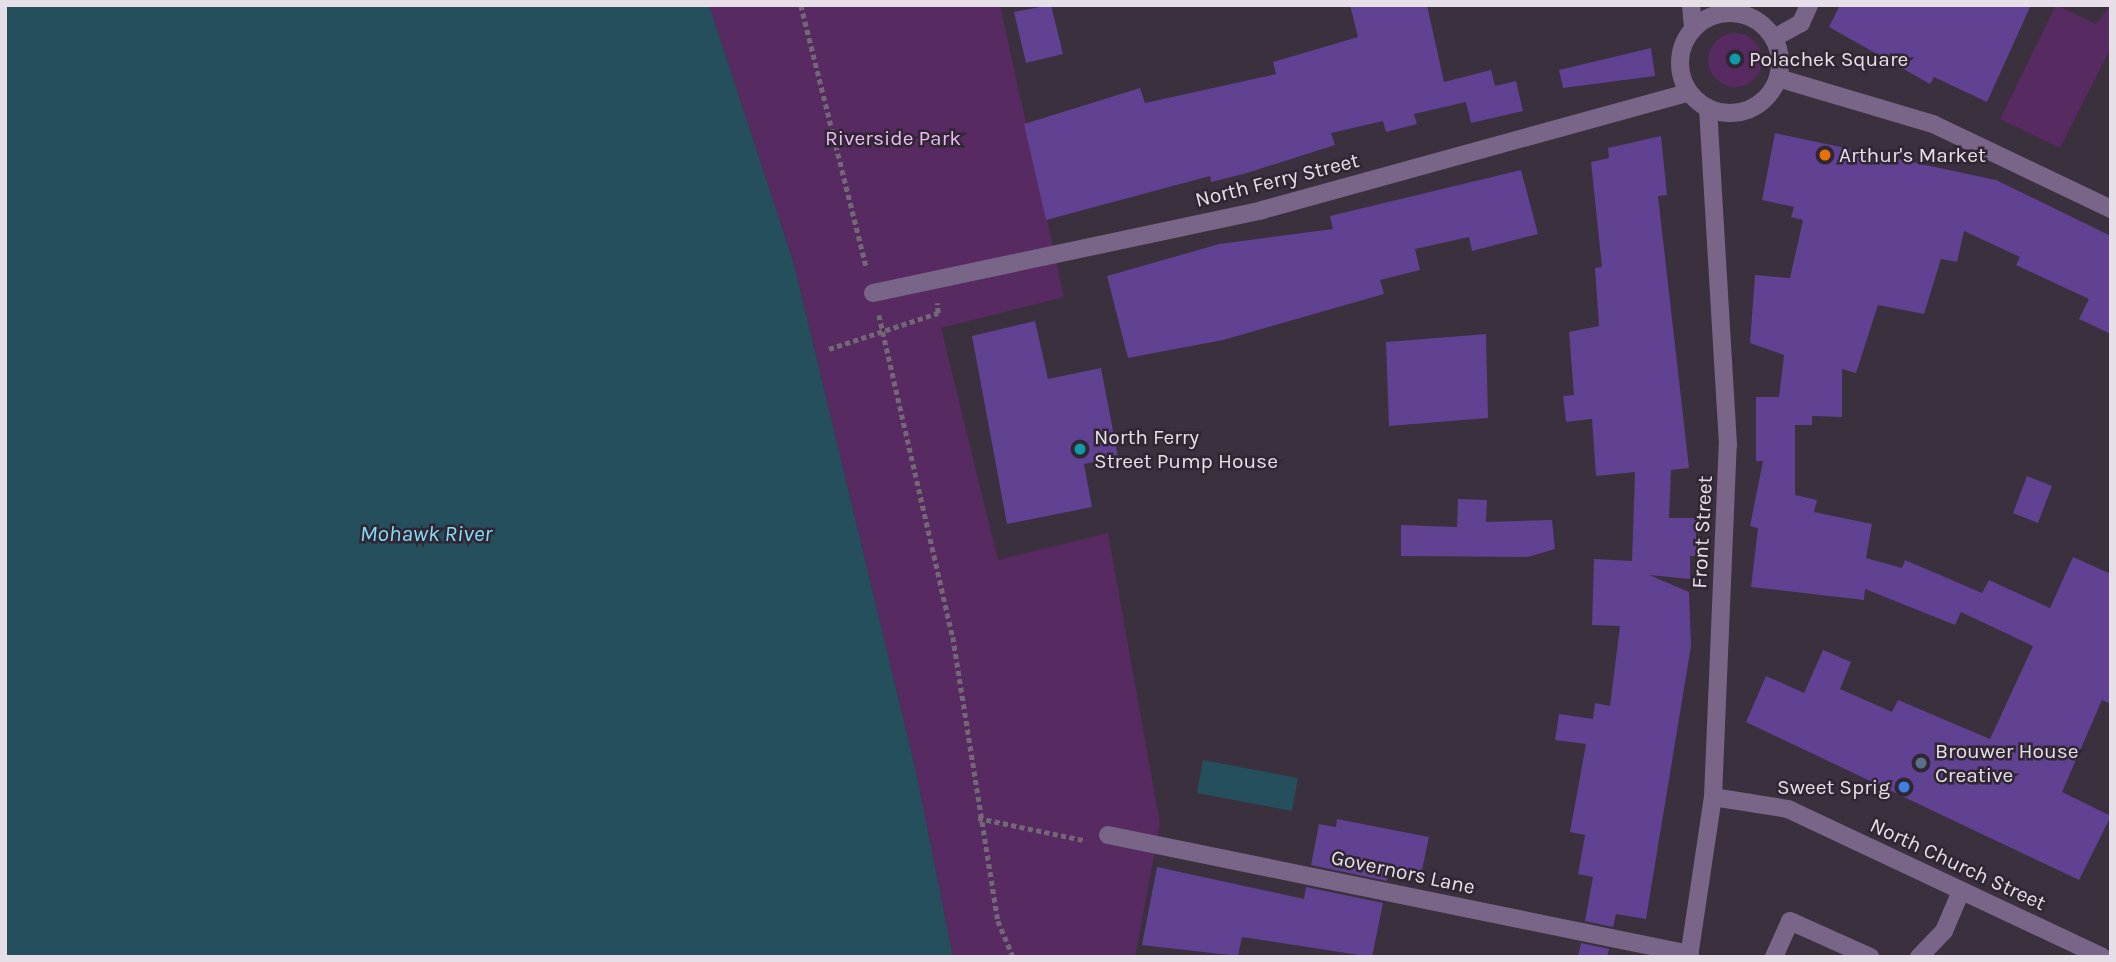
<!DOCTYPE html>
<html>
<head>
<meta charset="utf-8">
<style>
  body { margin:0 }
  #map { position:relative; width:2116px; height:962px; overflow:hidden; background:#3b303e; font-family:Karla,sans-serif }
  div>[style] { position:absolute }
  .green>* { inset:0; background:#582a62 }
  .round { border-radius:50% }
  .water>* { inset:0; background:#254f5c }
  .building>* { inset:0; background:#604192 }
  .path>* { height:4.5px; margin-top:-2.25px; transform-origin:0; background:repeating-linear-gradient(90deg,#736976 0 5px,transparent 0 8.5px) }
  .service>* { height:18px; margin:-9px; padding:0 9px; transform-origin:9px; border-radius:9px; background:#796587 }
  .minor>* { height:18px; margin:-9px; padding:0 9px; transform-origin:9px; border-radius:9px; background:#796587 }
  .minor>.ring { margin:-9px; padding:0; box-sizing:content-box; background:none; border:18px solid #796587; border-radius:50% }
  .dots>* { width:19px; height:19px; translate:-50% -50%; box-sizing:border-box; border:4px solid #312633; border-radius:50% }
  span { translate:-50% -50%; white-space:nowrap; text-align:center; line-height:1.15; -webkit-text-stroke:5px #312633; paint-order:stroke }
  .poi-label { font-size:21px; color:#e7dfe8 }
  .left { translate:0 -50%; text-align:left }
  .right { translate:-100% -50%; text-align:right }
  .park-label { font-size:21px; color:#ebbaf5 }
  .street-label { font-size:21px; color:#e7dfe8 }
  .water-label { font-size:23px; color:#82ddf9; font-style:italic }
  .frame { position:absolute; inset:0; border:7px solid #e7dfe8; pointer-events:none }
</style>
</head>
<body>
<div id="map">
  <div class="green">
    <i style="clip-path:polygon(709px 5px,1000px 5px,1064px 297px,941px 328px,998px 560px,1108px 533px,1160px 824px,1135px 957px,953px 957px,917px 776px,794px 264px)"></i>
    <i style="clip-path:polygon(2056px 5px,2096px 24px,2111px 5px,2111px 47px,2060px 148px,2000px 119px)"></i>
    <i class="round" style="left:1708px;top:33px;width:54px;height:54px"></i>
  </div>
  <div class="water">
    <i style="clip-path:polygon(5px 5px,709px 5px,794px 264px,917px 776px,953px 957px,5px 957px)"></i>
    <i style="clip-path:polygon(1203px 760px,1298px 778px,1292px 811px,1197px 793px)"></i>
  </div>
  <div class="building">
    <i style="clip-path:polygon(1051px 5px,1063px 54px,1026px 63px,1014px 12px)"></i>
    <i style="clip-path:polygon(1350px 5px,1427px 5px,1444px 82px,1491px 70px,1495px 86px,1516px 81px,1523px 111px,1471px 123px,1466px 102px,1414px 114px,1417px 124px,1386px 132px,1383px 121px,1331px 133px,1335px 145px,1247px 173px,1211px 182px,1210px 176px,1046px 220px,1024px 124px,1140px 88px,1145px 103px,1276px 74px,1273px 62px,1358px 37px)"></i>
    <i style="clip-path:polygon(1840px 5px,2031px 5px,1987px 102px,1934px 77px,1930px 84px,1829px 27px)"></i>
    <i style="clip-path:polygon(1651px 48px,1655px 76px,1563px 88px,1559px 70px)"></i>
    <i style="clip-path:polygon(1775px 133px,1996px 180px,2111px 236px,2111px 334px,2079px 319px,2089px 299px,2016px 265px,2020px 257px,1964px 231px,1957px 262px,1941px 259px,1924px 314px,1878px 305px,1856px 373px,1842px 369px,1842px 417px,1812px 416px,1812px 425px,1795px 425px,1795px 495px,1817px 500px,1814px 512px,1872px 524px,1866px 558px,1902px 568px,1905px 560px,1982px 593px,1989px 580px,2050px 608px,2073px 557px,2111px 574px,2111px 704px,2102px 700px,2062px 792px,2111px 816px,2079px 880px,1746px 722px,1766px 676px,1804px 693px,1823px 650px,1851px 662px,1840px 689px,1892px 712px,1898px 700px,1990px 739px,2033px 646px,1961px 612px,1955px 625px,1865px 589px,1864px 600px,1751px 587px,1758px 528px,1750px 526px,1763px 461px,1756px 461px,1756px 397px,1779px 397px,1784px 355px,1750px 343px,1755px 275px,1790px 278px,1803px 220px,1791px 217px,1794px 207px,1762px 200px)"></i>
    <i style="clip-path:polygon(1661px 136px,1667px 195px,1658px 196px,1689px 468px,1671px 470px,1669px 518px,1696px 518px,1696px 556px,1690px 556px,1690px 579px,1649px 575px,1689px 592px,1691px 646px,1646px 919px,1616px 914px,1613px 927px,1585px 921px,1593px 877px,1578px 874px,1585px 835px,1570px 832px,1586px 744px,1555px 740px,1559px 714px,1593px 719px,1595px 703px,1610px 706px,1620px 626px,1592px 625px,1594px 559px,1632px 561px,1635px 472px,1596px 476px,1592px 419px,1566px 422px,1563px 396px,1574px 395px,1569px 332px,1599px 326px,1595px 268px,1602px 267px,1591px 162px,1609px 158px,1608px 148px)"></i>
    <i style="clip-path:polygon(1521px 170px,1538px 234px,1472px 251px,1469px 237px,1415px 249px,1420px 270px,1380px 280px,1384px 294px,1223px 340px,1128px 358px,1107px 276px,1219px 244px,1333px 229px,1330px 216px)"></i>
    <i style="clip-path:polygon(1035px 321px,1048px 379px,1101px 368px,1118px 457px,1084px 464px,1092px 507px,1007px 524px,972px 336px)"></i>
    <i style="clip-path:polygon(1486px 334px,1488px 418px,1389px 426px,1386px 342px)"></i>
    <i style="clip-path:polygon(2027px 476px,2052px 486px,2038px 523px,2013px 513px)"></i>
    <i style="clip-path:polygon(1458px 499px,1487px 500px,1486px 522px,1552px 520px,1555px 549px,1528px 557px,1401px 556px,1401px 525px,1457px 527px)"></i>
    <i style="clip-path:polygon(1337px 819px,1429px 837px,1421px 875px,1390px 869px,1387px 881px,1311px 865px,1319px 824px,1336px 827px)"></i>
    <i style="clip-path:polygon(1157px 867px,1304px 899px,1306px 887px,1383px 903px,1372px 957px,1242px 937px,1238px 956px,1142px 945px)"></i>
    <i style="clip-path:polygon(1581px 943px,1609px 949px,1607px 957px,1578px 957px)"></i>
  </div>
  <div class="path">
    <i style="left:801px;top:5px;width:272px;rotate:76deg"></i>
    <i style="left:879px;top:315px;width:330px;rotate:77.1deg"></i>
    <i style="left:953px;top:637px;width:288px;rotate:81deg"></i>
    <i style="left:998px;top:921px;width:39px;rotate:67deg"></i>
    <i style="left:829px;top:349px;width:115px;rotate:-18.3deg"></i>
    <i style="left:938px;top:313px;width:10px;rotate:-96deg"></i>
    <i style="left:978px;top:818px;width:107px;rotate:11.8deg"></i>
  </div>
  <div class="service">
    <i style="left:1774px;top:957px;width:39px;rotate:-66deg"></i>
    <i style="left:1790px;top:921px;width:88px;rotate:24.2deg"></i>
    <i style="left:1919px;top:957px;width:36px;rotate:-46deg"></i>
    <i style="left:1944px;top:931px;width:43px;rotate:-67deg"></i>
  </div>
  <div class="minor">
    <i style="left:1691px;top:5px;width:23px;rotate:85deg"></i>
    <i class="ring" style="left:1680px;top:13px;width:82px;height:82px"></i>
    <i style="left:1774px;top:38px;width:31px;rotate:-29deg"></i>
    <i style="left:1801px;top:23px;width:20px;rotate:-66deg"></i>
    <i style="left:1778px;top:78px;width:162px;rotate:16.5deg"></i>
    <i style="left:1933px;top:124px;width:197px;rotate:25.5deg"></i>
    <i style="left:873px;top:293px;width:398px;rotate:-12deg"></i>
    <i style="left:1262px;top:210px;width:443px;rotate:-15.4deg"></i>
    <i style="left:1713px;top:797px;width:76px;rotate:9.1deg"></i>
    <i style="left:1788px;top:809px;width:347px;rotate:25.2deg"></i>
    <i style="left:1108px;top:835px;width:594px;rotate:11.56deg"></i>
    <i style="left:1689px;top:957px;width:162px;rotate:-81.5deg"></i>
    <i style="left:1713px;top:797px;width:352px;rotate:-87.6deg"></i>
    <i style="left:1728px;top:445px;width:337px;rotate:-93.4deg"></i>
  </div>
  <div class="dots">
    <i style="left:1735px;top:59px;background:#0f9aa8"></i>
    <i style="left:1825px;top:155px;background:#e8710a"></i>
    <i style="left:1080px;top:449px;background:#0f9aa8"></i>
    <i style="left:1921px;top:763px;background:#5c6f8a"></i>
    <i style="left:1904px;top:787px;background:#3f7fe0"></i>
  </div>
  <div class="poi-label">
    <span class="left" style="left:1749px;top:59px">Polachek Square</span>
    <span class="left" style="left:1839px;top:155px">Arthur's Market</span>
    <span class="left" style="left:1094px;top:449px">North Ferry<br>Street Pump House</span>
    <span class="left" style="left:1935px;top:763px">Brouwer House<br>Creative</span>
    <span class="right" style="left:1890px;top:787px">Sweet Sprig</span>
  </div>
  <div class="park-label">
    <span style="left:893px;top:138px">Riverside Park</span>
  </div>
  <div class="street-label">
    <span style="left:1277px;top:180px;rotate:-14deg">North Ferry Street</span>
    <span style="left:1702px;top:532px;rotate:-87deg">Front Street</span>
    <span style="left:1958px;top:864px;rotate:25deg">North Church Street</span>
    <span style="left:1403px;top:872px;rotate:12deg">Governors Lane</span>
  </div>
  <div class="water-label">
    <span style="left:426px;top:534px">Mohawk River</span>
  </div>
  <div class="frame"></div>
</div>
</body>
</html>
